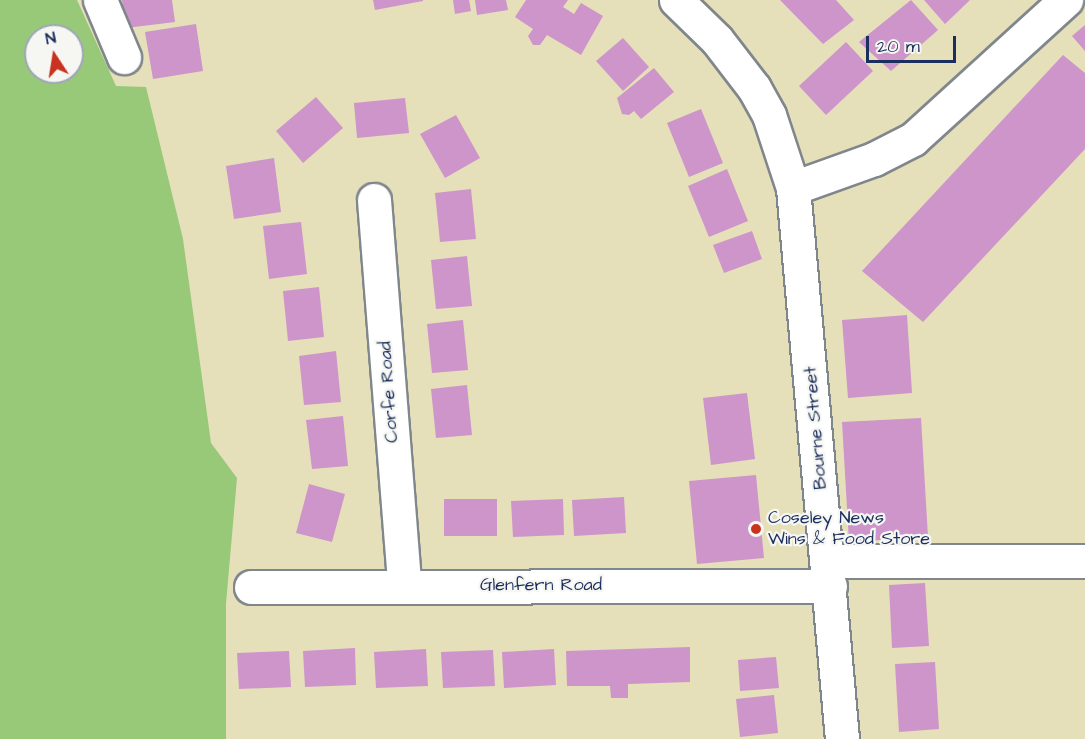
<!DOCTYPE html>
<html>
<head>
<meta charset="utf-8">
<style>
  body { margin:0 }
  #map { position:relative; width:1085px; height:739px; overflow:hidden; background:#e5dfba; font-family:"Architects Daughter",sans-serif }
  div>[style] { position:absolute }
  .green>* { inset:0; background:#97c979 }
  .building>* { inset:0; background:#cd95ca }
  .roads { filter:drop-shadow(2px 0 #80878c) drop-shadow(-2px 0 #80878c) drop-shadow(0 2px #80878c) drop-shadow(0 -2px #80878c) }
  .minor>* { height:33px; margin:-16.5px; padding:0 16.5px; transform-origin:16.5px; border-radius:16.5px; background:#fff }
  .dots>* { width:16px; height:16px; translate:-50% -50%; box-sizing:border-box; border:3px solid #f6f6f2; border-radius:50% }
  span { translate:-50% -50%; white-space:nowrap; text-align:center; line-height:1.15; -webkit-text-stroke:4.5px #f6f6f2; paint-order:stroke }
  .street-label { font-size:18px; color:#1b2f5e }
  .poi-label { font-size:18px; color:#1b2f5e }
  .left { translate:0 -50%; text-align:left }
  .north { position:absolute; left:24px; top:24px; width:60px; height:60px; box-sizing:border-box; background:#f6f6f2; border:2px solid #9ea6b7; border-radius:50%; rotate:348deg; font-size:16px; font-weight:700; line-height:24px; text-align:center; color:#1b2f5e }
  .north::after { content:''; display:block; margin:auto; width:21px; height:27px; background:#c8321e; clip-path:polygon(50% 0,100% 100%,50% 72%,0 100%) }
  .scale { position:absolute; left:866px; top:36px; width:90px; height:27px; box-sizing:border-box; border:3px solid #1b2f5e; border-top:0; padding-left:8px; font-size:18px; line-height:21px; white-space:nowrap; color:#1b2f5e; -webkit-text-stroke:4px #f6f6f2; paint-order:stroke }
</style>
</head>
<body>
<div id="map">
  <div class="green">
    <i style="clip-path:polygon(evenodd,0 0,77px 0,116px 86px,146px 87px,183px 239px,211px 443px,237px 478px,226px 604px,226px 739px,0 739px,0 0,36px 36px,72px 36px,72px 72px,36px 72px,36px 36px)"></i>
  </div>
  <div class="building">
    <i style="clip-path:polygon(122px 0,172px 0,175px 22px,126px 28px)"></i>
    <i style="clip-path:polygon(373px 0,423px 0,423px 1px,375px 10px)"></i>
    <i style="clip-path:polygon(453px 0,469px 0,471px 11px,455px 14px)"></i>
    <i style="clip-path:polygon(475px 0,506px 0,508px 10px,477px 15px)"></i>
    <i style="clip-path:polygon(526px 0,568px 0,563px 7px,574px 14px,581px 3px,603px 16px,581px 55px,547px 35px,540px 45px,533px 45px,528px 36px,533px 29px,515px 17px)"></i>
    <i style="clip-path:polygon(780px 0,836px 0,854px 20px,823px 44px)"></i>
    <i style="clip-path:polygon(911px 0,938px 30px,891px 71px,859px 42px)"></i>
    <i style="clip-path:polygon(924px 0,970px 0,945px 24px)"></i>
    <i style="clip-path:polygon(196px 24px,203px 71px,153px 79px,145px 32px)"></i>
    <i style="clip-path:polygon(1085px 25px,1085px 51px,1072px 36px)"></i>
    <i style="clip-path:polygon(623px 38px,649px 67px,623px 91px,596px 61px)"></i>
    <i style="clip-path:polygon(846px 42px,873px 71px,826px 115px,799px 86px)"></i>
    <i style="clip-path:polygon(1063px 55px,1085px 73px,1085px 149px,923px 322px,862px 271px)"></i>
    <i style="clip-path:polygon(654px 68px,674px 92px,641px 119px,634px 111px,629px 115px,622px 114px,617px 98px)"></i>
    <i style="clip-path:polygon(316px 97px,343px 128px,303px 163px,276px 131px)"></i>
    <i style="clip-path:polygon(405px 98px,409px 133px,357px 138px,354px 103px)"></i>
    <i style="clip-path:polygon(701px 109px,723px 163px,689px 177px,667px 123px)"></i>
    <i style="clip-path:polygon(456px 115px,480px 158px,445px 178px,420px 134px)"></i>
    <i style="clip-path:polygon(274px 158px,281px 212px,234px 219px,226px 166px)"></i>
    <i style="clip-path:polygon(727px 169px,748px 221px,709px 237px,688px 186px)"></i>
    <i style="clip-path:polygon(471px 189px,476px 239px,440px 242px,435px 193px)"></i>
    <i style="clip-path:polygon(301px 222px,307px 274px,269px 279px,263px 226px)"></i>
    <i style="clip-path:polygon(752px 231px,762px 259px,724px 273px,713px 245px)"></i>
    <i style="clip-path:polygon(467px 256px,472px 306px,436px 309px,431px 260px)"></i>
    <i style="clip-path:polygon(319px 287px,324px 337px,288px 341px,283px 291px)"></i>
    <i style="clip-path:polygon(907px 315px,912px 393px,848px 398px,842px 320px)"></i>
    <i style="clip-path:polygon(463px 320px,468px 370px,432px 373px,427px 324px)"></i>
    <i style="clip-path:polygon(336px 351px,341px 402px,304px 405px,299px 356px)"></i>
    <i style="clip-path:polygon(467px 385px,472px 435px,436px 438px,431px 389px)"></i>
    <i style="clip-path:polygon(747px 393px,755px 459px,711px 465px,703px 398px)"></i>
    <i style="clip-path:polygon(343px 416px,348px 466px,312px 469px,306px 420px)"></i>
    <i style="clip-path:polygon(921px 418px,928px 537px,849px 542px,842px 422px)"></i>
    <i style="clip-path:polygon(756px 475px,764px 558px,697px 564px,689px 481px)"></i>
    <i style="clip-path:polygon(309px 484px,345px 494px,332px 542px,296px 533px)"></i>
    <i style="clip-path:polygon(624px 497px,626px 533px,574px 536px,572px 500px)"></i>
    <i style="clip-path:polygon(444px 499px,497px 499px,497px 536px,444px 536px)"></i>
    <i style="clip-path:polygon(563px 499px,564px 535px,513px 537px,511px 501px)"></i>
    <i style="clip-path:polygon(925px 583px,929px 646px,892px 648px,889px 585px)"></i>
    <i style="clip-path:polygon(690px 647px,690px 682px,628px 684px,628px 698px,611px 698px,610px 686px,567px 686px,566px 651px)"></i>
    <i style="clip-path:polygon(355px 648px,356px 685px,305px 687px,303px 651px)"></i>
    <i style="clip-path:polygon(426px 649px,428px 686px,376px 688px,374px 652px)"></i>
    <i style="clip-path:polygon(554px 649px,556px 685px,504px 688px,502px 652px)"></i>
    <i style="clip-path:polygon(493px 650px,495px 686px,443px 688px,441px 652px)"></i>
    <i style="clip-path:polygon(289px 651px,291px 687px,239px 689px,237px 653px)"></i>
    <i style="clip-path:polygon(776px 657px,779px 688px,740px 691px,738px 660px)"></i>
    <i style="clip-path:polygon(935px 662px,939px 729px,899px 732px,895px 664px)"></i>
    <i style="clip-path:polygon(774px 695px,778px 733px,740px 737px,736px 699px)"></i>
  </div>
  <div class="roads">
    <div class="minor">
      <i style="left:100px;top:0;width:62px;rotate:67.2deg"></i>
      <i style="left:676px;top:0;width:57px;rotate:44.3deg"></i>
      <i style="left:717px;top:40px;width:61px;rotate:52.4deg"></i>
      <i style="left:754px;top:88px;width:31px;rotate:61deg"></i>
      <i style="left:769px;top:115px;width:77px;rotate:71.8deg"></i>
      <i style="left:793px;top:188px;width:553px;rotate:84.92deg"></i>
      <i style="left:793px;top:188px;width:86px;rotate:-19.7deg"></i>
      <i style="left:874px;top:159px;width:44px;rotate:-27.1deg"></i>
      <i style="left:913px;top:139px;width:207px;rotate:-42.3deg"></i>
      <i style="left:374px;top:200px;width:386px;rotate:85.5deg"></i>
      <i style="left:829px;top:561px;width:256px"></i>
      <i style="left:251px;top:587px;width:579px;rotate:-0.1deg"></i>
    </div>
  </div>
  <div class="dots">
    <i style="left:756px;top:529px;background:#c8321e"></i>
  </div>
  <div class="street-label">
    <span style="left:389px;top:392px;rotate:-94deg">Corfe Road</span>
    <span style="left:816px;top:428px;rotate:-95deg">Bourne Street</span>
    <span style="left:541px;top:585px">Glenfern Road</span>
  </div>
  <div class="poi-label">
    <span class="left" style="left:768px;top:529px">Coseley News<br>Wins &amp; Food Store</span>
  </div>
  <div class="north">N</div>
  <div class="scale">20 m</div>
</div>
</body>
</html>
